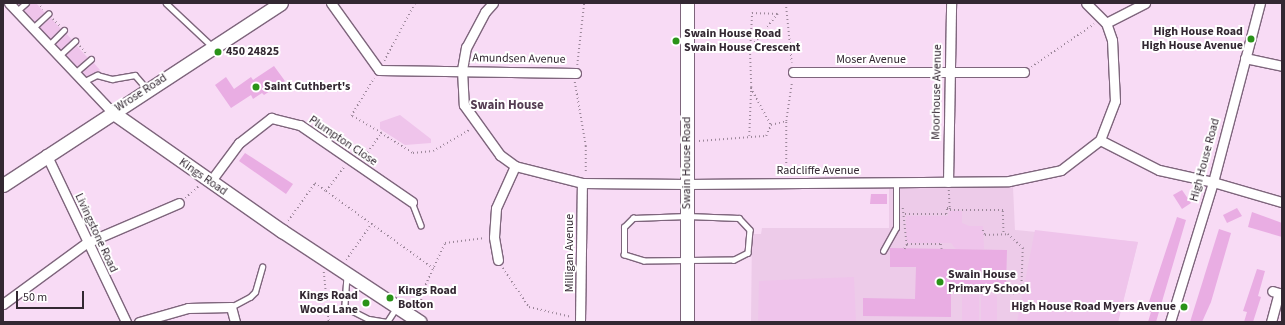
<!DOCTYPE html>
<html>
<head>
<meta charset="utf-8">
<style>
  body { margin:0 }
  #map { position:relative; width:1285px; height:325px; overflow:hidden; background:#f8dbf5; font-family:"Source Sans 3",sans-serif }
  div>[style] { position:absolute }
  .built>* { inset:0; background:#edcbe9 }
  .green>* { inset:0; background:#efc4eb }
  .building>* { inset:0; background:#e9ade3 }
  .path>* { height:1.5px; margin-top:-0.75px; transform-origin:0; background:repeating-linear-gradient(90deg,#9c879a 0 1px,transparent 0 4px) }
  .roads { filter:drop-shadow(1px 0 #7e657c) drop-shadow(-1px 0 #7e657c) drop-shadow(0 1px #7e657c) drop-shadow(0 -1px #7e657c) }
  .lane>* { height:4.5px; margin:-2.25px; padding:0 2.25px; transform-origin:2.25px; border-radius:2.25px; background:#fff }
  .street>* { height:9px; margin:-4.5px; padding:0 4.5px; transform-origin:4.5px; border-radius:4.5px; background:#fff }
  .secondary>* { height:13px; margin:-6.5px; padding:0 6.5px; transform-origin:6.5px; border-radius:6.5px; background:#fff }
  .dots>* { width:11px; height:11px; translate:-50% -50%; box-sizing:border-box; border:2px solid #fff; border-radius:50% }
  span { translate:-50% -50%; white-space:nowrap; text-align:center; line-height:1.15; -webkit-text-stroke:4px #fff; paint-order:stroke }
  .poi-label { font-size:12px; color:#332832; font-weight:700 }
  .right { translate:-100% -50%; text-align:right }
  .left { translate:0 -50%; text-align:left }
  .street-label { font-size:12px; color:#332832 }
  .neighbourhood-label { font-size:13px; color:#553e53; font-weight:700 }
  .frame { position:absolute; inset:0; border:4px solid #332832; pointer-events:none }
  .scale { position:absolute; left:16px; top:291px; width:68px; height:18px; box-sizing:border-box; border:2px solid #332832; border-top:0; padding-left:5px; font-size:12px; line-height:14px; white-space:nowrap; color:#332832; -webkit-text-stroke:3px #fff; paint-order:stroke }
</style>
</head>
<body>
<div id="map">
  <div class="built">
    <i style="clip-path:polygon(889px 187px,1013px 187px,1015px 230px,1138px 242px,1118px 322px,751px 322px,752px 234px,761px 234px,762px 228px,889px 228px)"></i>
  </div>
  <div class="green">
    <i style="clip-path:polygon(31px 3px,36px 3px,45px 13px,34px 23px,23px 11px)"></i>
    <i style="clip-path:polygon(51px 18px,61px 29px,50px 40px,39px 28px)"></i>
    <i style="clip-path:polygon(65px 32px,72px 40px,61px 51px,53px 43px)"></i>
    <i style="clip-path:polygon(75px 44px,88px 58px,77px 68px,64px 55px)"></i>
    <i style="clip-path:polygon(92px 61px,100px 70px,86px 77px,81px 72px)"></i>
    <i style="clip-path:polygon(400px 115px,431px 139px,431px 143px,405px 145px,380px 129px,380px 122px)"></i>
    <i style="clip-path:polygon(949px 211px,962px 211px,962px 223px,969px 226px,983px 226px,984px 249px,956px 249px,951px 243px,908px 243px,906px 239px,906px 216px,948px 216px)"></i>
    <i style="clip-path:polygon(1035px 230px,1138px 242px,1118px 322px,1017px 322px)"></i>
    <i style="clip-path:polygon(854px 277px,856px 322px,758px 322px,759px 281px)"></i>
    <i style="clip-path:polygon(962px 295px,979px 295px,979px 322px,962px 322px)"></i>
    <i style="clip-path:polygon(981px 295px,997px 295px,997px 322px,981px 322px)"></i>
  </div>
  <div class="building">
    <i style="clip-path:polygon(274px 66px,285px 81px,264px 95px,262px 93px,253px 99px,251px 95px,231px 108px,215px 85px,226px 77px,234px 89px,251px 77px,253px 80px)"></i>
    <i style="clip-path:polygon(245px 153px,293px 184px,286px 194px,239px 161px)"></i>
    <i style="clip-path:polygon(1182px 190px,1191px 203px,1182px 209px,1173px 195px)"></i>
    <i style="clip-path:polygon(871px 194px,887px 194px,887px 204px,870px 204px)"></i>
    <i style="clip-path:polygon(1237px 208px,1242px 216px,1227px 223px,1223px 215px)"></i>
    <i style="clip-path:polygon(1252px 212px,1282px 223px,1282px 237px,1248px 227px)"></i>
    <i style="clip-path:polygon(1177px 217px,1186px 220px,1156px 322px,1148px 322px,1151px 312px,1146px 311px)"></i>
    <i style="clip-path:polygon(1219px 229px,1231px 233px,1211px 302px,1202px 322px,1190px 322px)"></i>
    <i style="clip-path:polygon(890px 248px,1007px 250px,1006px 287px,951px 286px,951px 317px,863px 316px,863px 298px,915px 299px,916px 267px,890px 267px)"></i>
    <i style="clip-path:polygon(1257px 269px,1265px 271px,1258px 296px,1261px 297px,1253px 322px,1244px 322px,1247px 312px,1243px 311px)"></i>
  </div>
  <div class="path">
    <i style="left:38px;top:3px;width:8px;rotate:50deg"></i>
    <i style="left:786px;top:3px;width:60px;rotate:84.3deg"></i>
    <i style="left:53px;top:19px;width:10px;rotate:45deg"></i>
    <i style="left:80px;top:46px;width:9px;rotate:49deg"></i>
    <i style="left:384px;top:61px;width:66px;rotate:-61.9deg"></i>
    <i style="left:577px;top:65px;width:62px;rotate:-83.6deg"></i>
    <i style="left:1031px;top:67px;width:76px;rotate:-34.3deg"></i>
    <i style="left:575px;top:82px;width:65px;rotate:80.2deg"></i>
    <i style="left:586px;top:146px;width:27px;rotate:90deg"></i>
    <i style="left:751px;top:88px;width:42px;rotate:61.6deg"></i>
    <i style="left:381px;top:133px;width:38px;rotate:32deg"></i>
    <i style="left:413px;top:153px;width:20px;rotate:-6deg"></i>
    <i style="left:433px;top:151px;width:44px;rotate:-30.1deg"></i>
    <i style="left:749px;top:136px;width:49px;rotate:-87.7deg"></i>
    <i style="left:751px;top:87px;width:38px;rotate:-92deg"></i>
    <i style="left:750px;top:49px;width:36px;rotate:-87deg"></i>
    <i style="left:752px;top:13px;width:26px;rotate:2deg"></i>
    <i style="left:778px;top:14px;width:45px;rotate:128.7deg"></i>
    <i style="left:699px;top:141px;width:67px;rotate:-4.3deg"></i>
    <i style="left:766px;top:136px;width:12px;rotate:-66deg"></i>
    <i style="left:771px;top:125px;width:16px;rotate:-15deg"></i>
    <i style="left:363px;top:159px;width:32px;rotate:-55deg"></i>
    <i style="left:381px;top:133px;width:34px;rotate:-150deg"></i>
    <i style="left:351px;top:116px;width:44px;rotate:-58.8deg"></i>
    <i style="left:786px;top:175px;width:54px;rotate:-90deg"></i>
    <i style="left:786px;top:121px;width:40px;rotate:-81.5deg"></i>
    <i style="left:949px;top:190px;width:18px;rotate:87deg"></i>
    <i style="left:326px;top:191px;width:133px;rotate:35.8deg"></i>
    <i style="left:185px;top:198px;width:18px;rotate:-41deg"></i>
    <i style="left:903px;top:208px;width:36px;rotate:84deg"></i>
    <i style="left:1003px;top:211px;width:24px;rotate:88deg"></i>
    <i style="left:905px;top:214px;width:41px"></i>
    <i style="left:946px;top:214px;width:6px;rotate:-81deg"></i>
    <i style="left:947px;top:208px;width:3px"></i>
    <i style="left:950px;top:208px;width:2px;rotate:90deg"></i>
    <i style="left:950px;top:210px;width:53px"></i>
    <i style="left:288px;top:221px;width:47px;rotate:-54.6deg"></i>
    <i style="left:315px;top:183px;width:14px;rotate:36deg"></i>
    <i style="left:326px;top:191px;width:30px;rotate:-53deg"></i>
    <i style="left:983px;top:230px;width:5px;rotate:68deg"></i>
    <i style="left:985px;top:235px;width:23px;rotate:-2deg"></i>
    <i style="left:1008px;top:234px;width:21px;rotate:43deg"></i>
    <i style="left:1023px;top:248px;width:37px;rotate:92deg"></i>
    <i style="left:1022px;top:285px;width:16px;rotate:135deg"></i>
    <i style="left:904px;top:249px;width:6px;rotate:-59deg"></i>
    <i style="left:907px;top:244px;width:34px"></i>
    <i style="left:941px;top:244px;width:5px;rotate:79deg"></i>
    <i style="left:346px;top:260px;width:45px;rotate:-54.9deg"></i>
    <i style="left:503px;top:268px;width:47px;rotate:56.3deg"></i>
    <i style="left:529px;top:307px;width:44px;rotate:13.1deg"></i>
    <i style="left:324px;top:272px;width:50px;rotate:84.3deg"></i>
    <i style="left:420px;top:308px;width:16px;rotate:-83deg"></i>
    <i style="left:422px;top:292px;width:54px;rotate:-64.9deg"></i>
    <i style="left:445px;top:243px;width:40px;rotate:-7.1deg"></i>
  </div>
  <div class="roads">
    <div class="lane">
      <i style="left:166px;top:3px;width:63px;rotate:43.1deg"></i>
      <i style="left:17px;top:11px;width:12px;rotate:-42deg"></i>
      <i style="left:33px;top:28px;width:21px;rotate:-43deg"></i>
      <i style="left:49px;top:45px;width:21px;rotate:-45deg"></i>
      <i style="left:59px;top:56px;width:22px;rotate:-43deg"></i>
      <i style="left:75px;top:73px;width:21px;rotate:-41deg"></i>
      <i style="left:83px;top:82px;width:16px;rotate:-27deg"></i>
      <i style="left:97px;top:75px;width:16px;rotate:15deg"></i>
      <i style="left:112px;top:79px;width:23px;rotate:-10deg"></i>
      <i style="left:135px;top:75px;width:18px;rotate:49deg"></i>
      <i style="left:412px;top:202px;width:25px;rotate:69deg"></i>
      <i style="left:687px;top:216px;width:52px;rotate:2.2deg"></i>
      <i style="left:739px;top:218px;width:16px;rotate:47deg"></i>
      <i style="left:750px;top:230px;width:23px;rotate:95deg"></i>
      <i style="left:748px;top:253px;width:16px;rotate:153deg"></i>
      <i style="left:734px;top:260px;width:90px;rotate:179.4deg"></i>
      <i style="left:644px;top:261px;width:21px;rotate:-163deg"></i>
      <i style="left:624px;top:255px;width:28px;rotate:-90deg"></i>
      <i style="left:624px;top:227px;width:13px;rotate:-45deg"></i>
      <i style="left:633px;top:218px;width:54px;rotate:-2.1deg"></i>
      <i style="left:883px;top:251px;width:26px;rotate:-61deg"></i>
      <i style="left:896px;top:228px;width:45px;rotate:-90deg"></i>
      <i style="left:347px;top:276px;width:31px;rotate:94deg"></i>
      <i style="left:345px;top:307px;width:27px;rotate:27deg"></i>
      <i style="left:369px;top:319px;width:18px;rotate:9deg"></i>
      <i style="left:387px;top:322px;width:17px;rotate:-57deg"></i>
      <i style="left:231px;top:307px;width:21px;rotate:-28deg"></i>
      <i style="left:250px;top:297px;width:7px;rotate:-45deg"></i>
      <i style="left:255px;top:292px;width:26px;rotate:-74deg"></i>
    </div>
    <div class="street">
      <i style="left:9px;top:3px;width:150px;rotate:46.6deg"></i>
      <i style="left:331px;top:3px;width:82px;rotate:54.4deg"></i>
      <i style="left:379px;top:70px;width:197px;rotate:0.9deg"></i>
      <i style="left:493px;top:3px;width:12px;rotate:132deg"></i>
      <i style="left:485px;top:12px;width:40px;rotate:118deg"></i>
      <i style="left:466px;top:47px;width:23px;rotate:100deg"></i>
      <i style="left:462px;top:70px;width:35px;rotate:87deg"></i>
      <i style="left:464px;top:105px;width:62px;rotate:54.2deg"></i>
      <i style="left:500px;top:155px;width:19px;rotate:36deg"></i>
      <i style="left:515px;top:166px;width:69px;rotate:14.2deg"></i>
      <i style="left:582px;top:183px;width:105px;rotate:0.5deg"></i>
      <i style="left:687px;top:184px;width:322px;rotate:-0.5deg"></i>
      <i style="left:1009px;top:181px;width:53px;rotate:-11.9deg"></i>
      <i style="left:1061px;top:170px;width:49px;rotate:-37.6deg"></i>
      <i style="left:1100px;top:140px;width:42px;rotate:-69deg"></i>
      <i style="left:1115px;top:101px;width:61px;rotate:-92.8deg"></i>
      <i style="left:1112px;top:40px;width:18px;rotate:-109deg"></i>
      <i style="left:1106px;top:23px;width:28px;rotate:-135deg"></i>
      <i style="left:1106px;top:23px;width:44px;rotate:-27.1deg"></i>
      <i style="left:1245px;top:58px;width:38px;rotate:12deg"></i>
      <i style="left:793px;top:72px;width:231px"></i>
      <i style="left:1100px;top:140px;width:66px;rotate:27deg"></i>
      <i style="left:1159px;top:170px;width:55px;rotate:12.5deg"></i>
      <i style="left:1213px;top:182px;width:72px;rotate:16.2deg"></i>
      <i style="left:46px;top:154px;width:186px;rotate:64.5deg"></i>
      <i style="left:210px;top:182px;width:49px;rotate:-53.4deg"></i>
      <i style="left:239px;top:143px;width:41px;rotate:-38deg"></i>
      <i style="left:271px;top:118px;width:30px;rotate:14deg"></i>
      <i style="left:300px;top:125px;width:136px;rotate:34.5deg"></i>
      <i style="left:948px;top:182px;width:179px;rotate:-89deg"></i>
      <i style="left:498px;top:260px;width:23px;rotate:-100deg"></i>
      <i style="left:494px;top:237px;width:29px;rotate:-86deg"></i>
      <i style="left:496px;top:208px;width:46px;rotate:-65.7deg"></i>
      <i style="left:3px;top:304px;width:103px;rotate:-36.3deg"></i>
      <i style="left:86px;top:243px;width:101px;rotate:-23.3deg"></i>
      <i style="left:139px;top:322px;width:51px;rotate:-15.9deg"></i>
      <i style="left:188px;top:308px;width:43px;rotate:-1.3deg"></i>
      <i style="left:231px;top:307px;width:16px;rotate:75deg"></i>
      <i style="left:580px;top:322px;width:139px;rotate:-89.2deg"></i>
      <i style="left:1170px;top:322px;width:146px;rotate:-72.9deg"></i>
      <i style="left:1213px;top:182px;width:185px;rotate:-75.3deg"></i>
      <i style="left:1271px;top:322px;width:30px;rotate:-75deg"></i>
      <i style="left:1279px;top:293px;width:7px;rotate:-164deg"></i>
    </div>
    <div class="secondary">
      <i style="left:112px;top:112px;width:208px;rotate:35deg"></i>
      <i style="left:282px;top:231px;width:165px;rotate:33.4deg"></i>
      <i style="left:3px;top:185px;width:332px;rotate:-33.2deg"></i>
      <i style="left:687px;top:322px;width:319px;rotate:-90deg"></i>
    </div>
  </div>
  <div class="dots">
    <i style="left:1251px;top:39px;background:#2a9319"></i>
    <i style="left:676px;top:41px;background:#2a9319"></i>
    <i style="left:218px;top:52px;background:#2a9319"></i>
    <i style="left:256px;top:87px;background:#2a9319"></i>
    <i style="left:940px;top:282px;background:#2a9319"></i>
    <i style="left:390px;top:298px;background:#2a9319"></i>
    <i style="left:366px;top:303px;background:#2a9319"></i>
    <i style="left:1184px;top:307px;background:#2a9319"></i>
  </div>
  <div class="poi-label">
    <span class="right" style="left:1243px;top:39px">High House Road<br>High House Avenue</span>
    <span class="left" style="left:684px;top:41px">Swain House Road<br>Swain House Crescent</span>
    <span class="left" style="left:226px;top:52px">450 24825</span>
    <span class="left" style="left:264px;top:87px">Saint Cuthbert's</span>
    <span class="left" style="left:948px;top:282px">Swain House<br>Primary School</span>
    <span class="left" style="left:398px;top:298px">Kings Road<br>Bolton</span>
    <span class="right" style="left:358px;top:303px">Kings Road<br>Wood Lane</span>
    <span class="right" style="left:1176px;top:307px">High House Road Myers Avenue</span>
  </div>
  <div class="street-label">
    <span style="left:519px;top:59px;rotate:1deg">Amundsen Avenue</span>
    <span style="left:871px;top:60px">Moser Avenue</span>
    <span style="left:937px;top:92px;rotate:-89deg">Moorhouse Avenue</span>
    <span style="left:141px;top:93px;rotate:-33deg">Wrose Road</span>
    <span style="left:343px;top:141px;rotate:34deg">Plumpton Close</span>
    <span style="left:1205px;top:160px;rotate:-75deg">High House Road</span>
    <span style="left:687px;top:163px;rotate:-90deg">Swain House Road</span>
    <span style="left:818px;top:171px">Radcliffe Avenue</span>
    <span style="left:203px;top:177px;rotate:35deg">Kings Road</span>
    <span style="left:96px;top:233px;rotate:65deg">Livingstone Road</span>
    <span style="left:570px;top:253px;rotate:-90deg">Milligan Avenue</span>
  </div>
  <div class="neighbourhood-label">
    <span style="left:507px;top:105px">Swain House</span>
  </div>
  <div class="frame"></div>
  <div class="scale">50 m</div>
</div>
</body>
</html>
